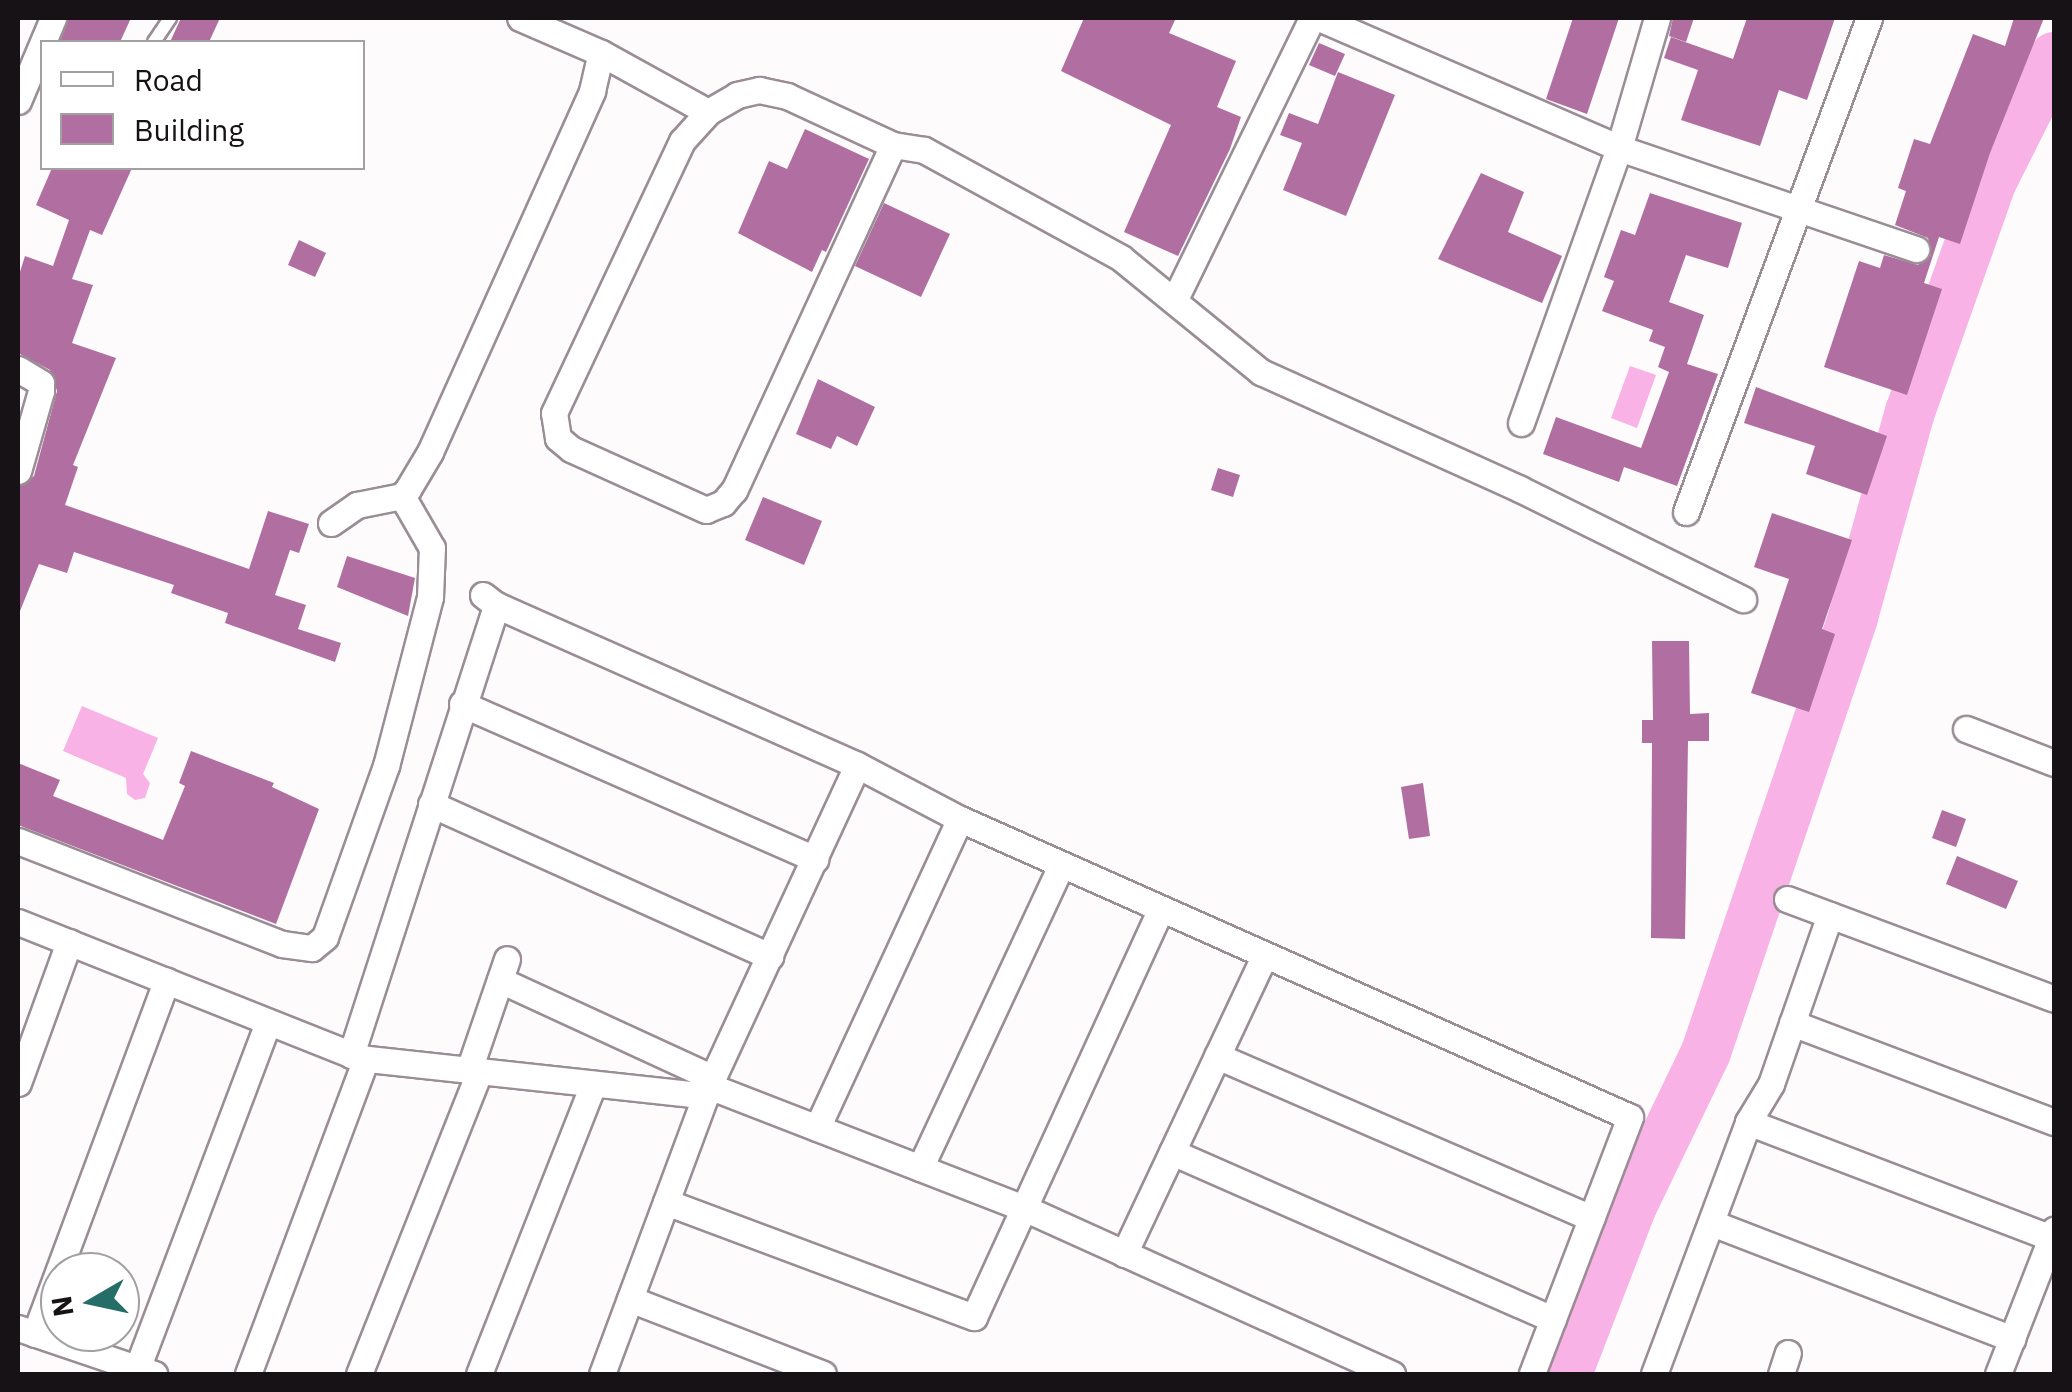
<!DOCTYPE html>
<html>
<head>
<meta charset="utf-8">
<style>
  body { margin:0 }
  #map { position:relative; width:2072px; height:1392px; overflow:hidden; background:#fefbfd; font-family:"IBM Plex Sans",sans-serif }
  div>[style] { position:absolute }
  .water>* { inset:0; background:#f8b2e5 }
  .river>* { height:50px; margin:-25px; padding:0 25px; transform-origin:25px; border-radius:25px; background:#f8b2e5 }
  .building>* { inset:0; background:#b06fa0 }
  .roads { filter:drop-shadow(2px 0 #9a8d96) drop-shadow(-2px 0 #9a8d96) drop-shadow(0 2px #9a8d96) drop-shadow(0 -2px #9a8d96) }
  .lane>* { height:12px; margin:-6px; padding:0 6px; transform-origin:6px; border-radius:6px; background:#fff }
  .street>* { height:25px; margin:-12.5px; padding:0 12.5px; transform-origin:12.5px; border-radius:12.5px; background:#fff }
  span { translate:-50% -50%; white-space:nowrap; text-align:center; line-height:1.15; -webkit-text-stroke:8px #fff; paint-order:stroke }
  .frame { position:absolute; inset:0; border:20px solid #171215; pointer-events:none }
  .legend { position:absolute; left:40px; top:40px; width:325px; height:130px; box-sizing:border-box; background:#fff; border:2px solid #a2a0a1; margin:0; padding:12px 18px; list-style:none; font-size:30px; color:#171215 }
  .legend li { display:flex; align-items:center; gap:20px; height:50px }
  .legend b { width:50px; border:2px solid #a2a0a1 }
  .north { position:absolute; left:40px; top:1252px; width:100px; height:100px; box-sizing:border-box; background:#fff; border:2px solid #a2a0a1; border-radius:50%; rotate:261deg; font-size:28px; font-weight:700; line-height:40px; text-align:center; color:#171215 }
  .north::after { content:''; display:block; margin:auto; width:35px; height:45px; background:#246e67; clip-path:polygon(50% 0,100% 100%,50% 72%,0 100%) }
</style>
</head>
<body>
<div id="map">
  <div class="water">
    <i style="clip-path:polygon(1630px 366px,1656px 375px,1637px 428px,1611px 418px)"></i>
    <i style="clip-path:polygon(82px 706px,158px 738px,143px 774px,150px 783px,145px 798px,135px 800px,127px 794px,126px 778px,63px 751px)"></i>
  </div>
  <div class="river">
    <i style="left:1567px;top:1374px;width:178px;rotate:-68.9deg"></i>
    <i style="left:1631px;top:1208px;width:173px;rotate:-64.3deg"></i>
    <i style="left:1706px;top:1052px;width:459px;rotate:-71.3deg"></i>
    <i style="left:1853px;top:617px;width:213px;rotate:-74.5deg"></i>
    <i style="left:1910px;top:412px;width:243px;rotate:-70.5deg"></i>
    <i style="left:1991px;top:183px;width:141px;rotate:-63.4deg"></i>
  </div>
  <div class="building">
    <i style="clip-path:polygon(69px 18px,131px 18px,120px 42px,60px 42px)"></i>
    <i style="clip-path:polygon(181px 18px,220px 18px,209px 42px,170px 42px)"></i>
    <i style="clip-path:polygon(1084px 18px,1176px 18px,1169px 33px,1236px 61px,1217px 107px,1241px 117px,1230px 149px,1178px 256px,1124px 232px,1171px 125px,1061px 71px)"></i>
    <i style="clip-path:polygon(1573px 18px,1619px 18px,1587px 114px,1546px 99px)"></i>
    <i style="clip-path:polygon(1673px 18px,1694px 18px,1686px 42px,1669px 36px)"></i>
    <i style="clip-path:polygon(1747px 18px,1835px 18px,1807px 100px,1779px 90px,1760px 146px,1681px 120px,1698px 70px,1664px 58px,1671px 37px,1733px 59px)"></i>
    <i style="clip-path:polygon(2014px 18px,2044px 18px,1990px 153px,1960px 244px,1939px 237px,1924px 283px,1942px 289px,1907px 395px,1824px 367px,1859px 261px,1880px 268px,1884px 255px,1918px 265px,1931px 255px,1928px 238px,1895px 225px,1906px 191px,1898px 188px,1914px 139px,1930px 144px,1973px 34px,2005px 46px)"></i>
    <i style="clip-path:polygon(1319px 43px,1345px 54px,1335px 76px,1309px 65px)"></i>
    <i style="clip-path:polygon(1338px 72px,1395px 95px,1346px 216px,1283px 190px,1302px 143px,1280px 135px,1289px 113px,1318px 124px)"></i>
    <i style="clip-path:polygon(805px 129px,869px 159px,826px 252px,822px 250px,812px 272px,738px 233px,769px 161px,787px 169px)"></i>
    <i style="clip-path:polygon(52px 168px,132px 168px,102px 235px,90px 230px,72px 279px,93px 285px,72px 343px,116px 358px,73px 465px,78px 467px,65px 505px,249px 569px,268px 511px,309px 524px,299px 553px,290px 550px,275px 595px,306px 605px,298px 629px,341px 643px,335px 662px,225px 623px,228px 613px,171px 593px,174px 585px,74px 552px,67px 573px,39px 564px,18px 616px,18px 487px,34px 476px,57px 391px,50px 370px,18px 353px,18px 278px,25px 256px,53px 266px,69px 220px,36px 205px)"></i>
    <i style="clip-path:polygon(1481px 173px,1524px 192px,1508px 232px,1562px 256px,1542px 303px,1438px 259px)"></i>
    <i style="clip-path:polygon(1650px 193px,1742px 223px,1728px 268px,1686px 255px,1669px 302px,1704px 315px,1687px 364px,1718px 374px,1677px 486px,1624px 467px,1619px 482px,1543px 454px,1556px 417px,1641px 448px,1669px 372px,1658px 367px,1665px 347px,1649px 341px,1653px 330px,1602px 311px,1614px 281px,1604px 277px,1621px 230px,1635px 235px)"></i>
    <i style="clip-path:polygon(884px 203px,950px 234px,921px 297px,855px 266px)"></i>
    <i style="clip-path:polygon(299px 240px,326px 253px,315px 277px,288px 265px)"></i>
    <i style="clip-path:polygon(818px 379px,875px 407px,857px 446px,837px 436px,831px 449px,796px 434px)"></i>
    <i style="clip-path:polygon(1756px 387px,1887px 436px,1867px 495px,1806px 474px,1815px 446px,1744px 423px)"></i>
    <i style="clip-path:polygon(1218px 468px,1240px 475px,1233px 497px,1211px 490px)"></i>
    <i style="clip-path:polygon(763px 497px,822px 521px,804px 565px,745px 540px)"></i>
    <i style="clip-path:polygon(1772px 513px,1852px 540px,1822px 629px,1835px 634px,1809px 712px,1751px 693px,1789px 579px,1754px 567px)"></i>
    <i style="clip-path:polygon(347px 556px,415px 578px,408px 616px,337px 587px)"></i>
    <i style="clip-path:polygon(1652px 641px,1689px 641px,1690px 714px,1709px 713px,1709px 741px,1688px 741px,1685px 939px,1651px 938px,1652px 743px,1642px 743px,1642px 720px,1653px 720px)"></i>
    <i style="clip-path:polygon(191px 751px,274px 783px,272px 787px,319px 809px,276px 924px,18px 825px,18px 763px,60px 780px,53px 796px,163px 840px,185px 786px,179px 783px)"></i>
    <i style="clip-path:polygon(1423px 783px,1430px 836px,1409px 839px,1401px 787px)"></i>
    <i style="clip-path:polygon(1942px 810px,1966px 819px,1956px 847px,1932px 838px)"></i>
    <i style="clip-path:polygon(1957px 856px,2018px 881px,2006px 909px,1946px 884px)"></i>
  </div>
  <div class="roads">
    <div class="lane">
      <i style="left:154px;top:42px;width:29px;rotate:-56deg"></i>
    </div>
    <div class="street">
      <i style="left:1319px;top:18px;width:327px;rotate:23.4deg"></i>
      <i style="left:1619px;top:148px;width:314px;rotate:18.8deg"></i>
      <i style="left:601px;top:53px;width:122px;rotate:28.9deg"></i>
      <i style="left:759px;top:90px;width:29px;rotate:12deg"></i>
      <i style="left:787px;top:96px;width:117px;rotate:24.8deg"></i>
      <i style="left:893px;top:145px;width:380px;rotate:114.7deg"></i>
      <i style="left:734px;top:490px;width:17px;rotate:130deg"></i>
      <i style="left:723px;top:503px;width:18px;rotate:158deg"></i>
      <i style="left:706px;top:510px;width:148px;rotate:-155.7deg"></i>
      <i style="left:571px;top:449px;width:17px;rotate:-140deg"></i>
      <i style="left:558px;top:438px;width:25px;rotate:-99deg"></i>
      <i style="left:554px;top:413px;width:301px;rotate:-64.8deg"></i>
      <i style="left:682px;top:141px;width:39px;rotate:-48deg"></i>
      <i style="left:708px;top:112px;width:34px;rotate:-30deg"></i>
      <i style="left:737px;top:95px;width:23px;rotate:-13deg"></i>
      <i style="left:18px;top:101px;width:90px;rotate:-67.1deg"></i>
      <i style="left:893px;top:145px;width:31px;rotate:9deg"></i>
      <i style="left:924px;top:150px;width:225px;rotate:28.7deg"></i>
      <i style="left:1121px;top:258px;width:181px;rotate:39.2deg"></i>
      <i style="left:1261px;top:372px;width:284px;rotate:24.3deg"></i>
      <i style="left:1520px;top:489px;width:249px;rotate:26.3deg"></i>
      <i style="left:1174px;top:301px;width:315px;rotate:-64deg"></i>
      <i style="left:18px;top:369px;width:27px;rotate:31deg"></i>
      <i style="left:41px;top:383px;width:8px;rotate:90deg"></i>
      <i style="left:41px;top:391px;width:83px;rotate:106deg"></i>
      <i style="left:1521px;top:423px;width:292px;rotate:-70.4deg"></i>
      <i style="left:1619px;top:148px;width:135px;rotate:-73.7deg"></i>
      <i style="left:1686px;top:512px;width:527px;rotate:-69.67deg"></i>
      <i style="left:331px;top:523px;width:32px;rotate:-35deg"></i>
      <i style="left:357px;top:505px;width:46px;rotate:-11.3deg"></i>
      <i style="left:402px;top:496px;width:9px;rotate:-49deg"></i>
      <i style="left:408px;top:489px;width:43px;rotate:-59.3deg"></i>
      <i style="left:430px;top:452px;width:396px;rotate:-65.8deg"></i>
      <i style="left:592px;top:91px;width:39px;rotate:-77deg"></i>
      <i style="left:601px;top:53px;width:88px;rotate:-156.6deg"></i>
      <i style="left:483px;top:595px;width:16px;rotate:38deg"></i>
      <i style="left:496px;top:605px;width:395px;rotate:23.9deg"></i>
      <i style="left:857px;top:765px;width:116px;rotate:27.7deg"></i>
      <i style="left:960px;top:819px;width:733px;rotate:23.98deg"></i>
      <i style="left:1630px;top:1117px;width:275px;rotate:110.9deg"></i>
      <i style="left:462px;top:704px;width:386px;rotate:23.7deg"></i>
      <i style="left:1966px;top:729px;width:94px;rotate:21.1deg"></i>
      <i style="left:431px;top:804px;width:372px;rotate:24.2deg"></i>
      <i style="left:18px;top:841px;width:283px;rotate:21.3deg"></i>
      <i style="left:282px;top:944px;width:30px;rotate:8deg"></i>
      <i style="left:312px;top:948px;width:17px;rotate:-40deg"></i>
      <i style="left:325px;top:937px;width:182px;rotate:-70.4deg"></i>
      <i style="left:386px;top:766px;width:175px;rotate:-75.4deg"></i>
      <i style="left:430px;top:597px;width:49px;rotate:-87.7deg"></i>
      <i style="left:432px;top:548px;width:60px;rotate:-120deg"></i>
      <i style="left:1787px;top:899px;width:285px;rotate:20.5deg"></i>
      <i style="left:18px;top:922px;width:367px;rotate:21.7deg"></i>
      <i style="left:359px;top:1058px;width:349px;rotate:6.2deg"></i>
      <i style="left:500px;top:980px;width:234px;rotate:24.7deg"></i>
      <i style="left:1792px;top:1023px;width:280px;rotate:20.7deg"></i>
      <i style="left:351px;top:1055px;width:473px;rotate:-72.1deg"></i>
      <i style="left:1217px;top:1056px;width:408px;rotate:23.4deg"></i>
      <i style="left:469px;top:1070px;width:117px;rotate:-71.1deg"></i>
      <i style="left:18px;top:1083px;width:150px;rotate:-70.1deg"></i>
      <i style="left:709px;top:1086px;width:338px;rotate:21.2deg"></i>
      <i style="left:1024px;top:1208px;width:404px;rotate:24.3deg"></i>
      <i style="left:1748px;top:1122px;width:324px;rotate:20.9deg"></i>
      <i style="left:817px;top:1128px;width:340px;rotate:-65.2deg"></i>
      <i style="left:1172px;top:1152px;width:416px;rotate:23.7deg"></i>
      <i style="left:920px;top:1168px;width:334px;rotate:-65deg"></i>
      <i style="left:666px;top:1202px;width:329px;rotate:20.5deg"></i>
      <i style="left:974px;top:1317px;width:447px;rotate:-65.4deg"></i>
      <i style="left:1712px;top:1223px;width:322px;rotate:21.1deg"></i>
      <i style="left:1124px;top:1254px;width:328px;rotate:-64.8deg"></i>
      <i style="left:630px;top:1299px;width:207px;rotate:21.2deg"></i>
      <i style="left:18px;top:1328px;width:144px;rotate:18.7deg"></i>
      <i style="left:35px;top:1334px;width:377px;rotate:-69.6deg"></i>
      <i style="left:137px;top:1369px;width:371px;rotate:-69.3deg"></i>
      <i style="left:248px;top:1374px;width:336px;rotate:-69.5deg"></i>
      <i style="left:359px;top:1374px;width:325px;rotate:-68.3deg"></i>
      <i style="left:479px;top:1374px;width:312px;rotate:-68.5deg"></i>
      <i style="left:602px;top:1374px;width:307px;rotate:-69.6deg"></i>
      <i style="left:709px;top:1086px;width:353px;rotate:-65.2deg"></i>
      <i style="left:1654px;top:1374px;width:269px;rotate:-69.5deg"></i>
      <i style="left:1748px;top:1122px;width:44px;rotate:-58.8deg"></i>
      <i style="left:1771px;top:1084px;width:179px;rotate:-70.8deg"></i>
      <i style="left:1781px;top:1374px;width:22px;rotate:-72deg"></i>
      <i style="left:1998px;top:1374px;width:155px;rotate:-68.7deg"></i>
    </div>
  </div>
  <div class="frame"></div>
  <ul class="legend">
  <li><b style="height:12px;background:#fff"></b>Road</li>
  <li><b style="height:28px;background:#b06fa0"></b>Building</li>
  </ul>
  <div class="north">N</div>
</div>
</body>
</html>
